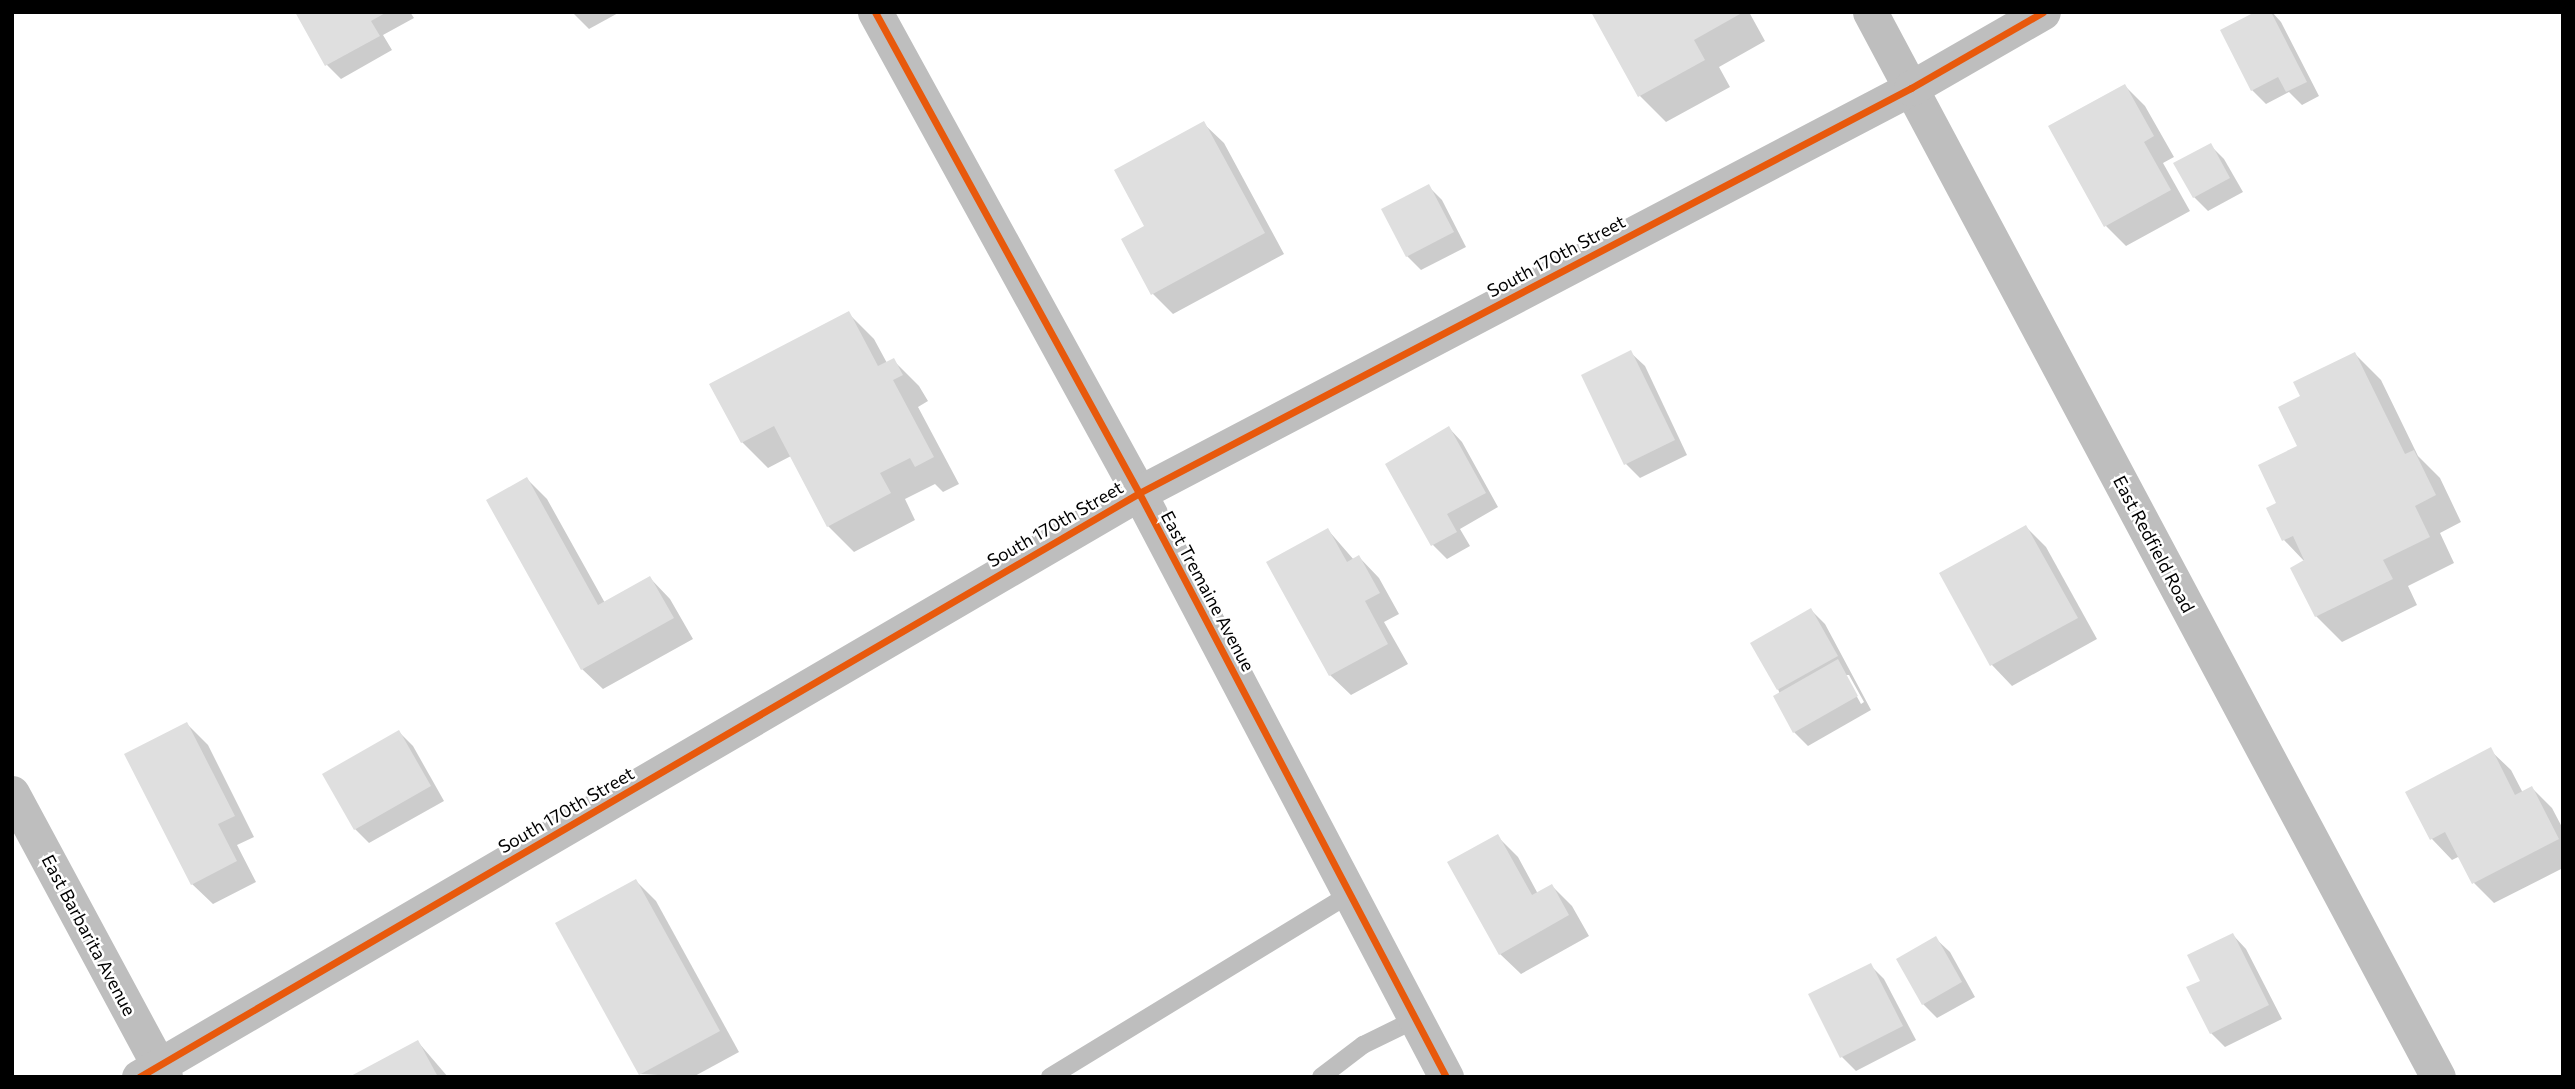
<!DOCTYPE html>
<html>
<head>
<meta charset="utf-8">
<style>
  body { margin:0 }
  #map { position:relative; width:2575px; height:1089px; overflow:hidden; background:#fff; font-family:Commissioner,sans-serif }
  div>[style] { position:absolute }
  .shadow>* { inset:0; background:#0003 }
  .building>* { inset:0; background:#dfdfdf }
  .service>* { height:18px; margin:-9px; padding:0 9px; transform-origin:9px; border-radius:9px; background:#bebebe }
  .minor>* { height:35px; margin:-17.5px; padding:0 17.5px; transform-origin:17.5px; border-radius:17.5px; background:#bebebe }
  .cycleway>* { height:7px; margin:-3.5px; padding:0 3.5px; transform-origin:3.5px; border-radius:3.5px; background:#e8590c }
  span { translate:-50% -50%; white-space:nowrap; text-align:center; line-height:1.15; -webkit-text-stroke:5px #fff; paint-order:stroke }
  .street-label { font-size:18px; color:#000 }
  .frame { position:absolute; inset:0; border:14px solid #000; pointer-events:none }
</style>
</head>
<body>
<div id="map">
  <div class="shadow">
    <i style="clip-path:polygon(297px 12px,410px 12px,414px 18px,383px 35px,392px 50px,341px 79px,327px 65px)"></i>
    <i style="clip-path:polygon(572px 12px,620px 12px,589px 29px)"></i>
    <i style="clip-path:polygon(1593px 12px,1749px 12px,1765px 41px,1719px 67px,1730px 87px,1666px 122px,1640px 96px)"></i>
    <i style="clip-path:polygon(2259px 12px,2272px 12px,2281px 22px,2319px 96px,2302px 105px,2289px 92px,2266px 104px,2252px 90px)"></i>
    <i style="clip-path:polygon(2125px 86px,2145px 106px,2174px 157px,2163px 163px,2190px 211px,2126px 246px,2106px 226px)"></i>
    <i style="clip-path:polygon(1203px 123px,1224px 143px,1284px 254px,1173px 314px,1153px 294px,1123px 239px,1146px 226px)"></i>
    <i style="clip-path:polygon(2210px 145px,2224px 159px,2243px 192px,2208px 211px,2194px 197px)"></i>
    <i style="clip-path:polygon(1428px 186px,1442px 200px,1466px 247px,1421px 270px,1407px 256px)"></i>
    <i style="clip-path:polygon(848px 313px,874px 339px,887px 363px,893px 360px,919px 386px,928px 401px,918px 407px,959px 484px,943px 492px,935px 484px,905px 499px,915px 520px,854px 552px,828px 526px,791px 456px,768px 468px,742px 442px)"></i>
    <i style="clip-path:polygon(1631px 353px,1645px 366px,1687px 455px,1640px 478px,1626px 464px)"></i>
    <i style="clip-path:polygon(2355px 354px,2381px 380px,2418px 456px,2440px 478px,2461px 522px,2440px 533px,2454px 563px,2408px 586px,2417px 605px,2342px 642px,2316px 616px,2305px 562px,2284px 540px,2279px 504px,2299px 447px,2302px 397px)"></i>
    <i style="clip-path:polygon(1449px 428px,1462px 442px,1498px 507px,1460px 529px,1470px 546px,1447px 559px,1433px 545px,1388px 465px)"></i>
    <i style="clip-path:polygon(527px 479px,547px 499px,605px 603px,650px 578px,670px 599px,693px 639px,603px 689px,582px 669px)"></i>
    <i style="clip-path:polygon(2026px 527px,2046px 547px,2097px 639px,2012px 686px,1992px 665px,1942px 573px)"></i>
    <i style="clip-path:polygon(1328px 530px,1354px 560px,1359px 557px,1379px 578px,1399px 614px,1384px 622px,1408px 664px,1351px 695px,1330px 675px)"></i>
    <i style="clip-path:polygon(evenodd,1811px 610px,1825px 624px,1871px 710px,1808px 746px,1794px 732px,1778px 689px,1811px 610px,1845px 675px,1849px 675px,1864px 702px,1861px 704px,1845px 675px)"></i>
    <i style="clip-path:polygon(187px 724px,208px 745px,254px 837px,237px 845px,256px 882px,213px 904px,192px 884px)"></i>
    <i style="clip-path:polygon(399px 732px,413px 746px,444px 801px,369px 843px,355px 829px,324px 775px)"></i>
    <i style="clip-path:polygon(2490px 750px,2511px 770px,2523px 793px,2532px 788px,2552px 808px,2563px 829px,2563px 868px,2494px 903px,2474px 883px,2460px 856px,2452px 860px,2432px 839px,2408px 792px)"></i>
    <i style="clip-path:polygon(1497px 836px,1518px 857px,1538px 894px,1552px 886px,1572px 906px,1589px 936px,1521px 974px,1500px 954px)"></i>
    <i style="clip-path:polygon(636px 881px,656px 901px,739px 1052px,693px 1077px,640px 1074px)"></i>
    <i style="clip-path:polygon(2233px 935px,2246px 949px,2282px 1019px,2225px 1047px,2211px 1033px,2189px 988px,2202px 982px)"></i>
    <i style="clip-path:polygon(1936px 939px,1950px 952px,1975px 997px,1937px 1018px,1923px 1004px)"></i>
    <i style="clip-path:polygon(1870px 965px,1884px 979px,1916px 1040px,1856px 1071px,1842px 1057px,1810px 995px)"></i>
    <i style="clip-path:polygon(418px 1042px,448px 1077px,352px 1077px)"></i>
  </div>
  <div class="building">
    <i style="clip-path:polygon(295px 12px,387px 12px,371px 21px,380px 36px,325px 66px)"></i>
    <i style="clip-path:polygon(1591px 12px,1739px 12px,1740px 14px,1694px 40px,1705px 60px,1638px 97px)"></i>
    <i style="clip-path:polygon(2255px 12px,2271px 12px,2307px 82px,2286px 92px,2278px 77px,2251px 91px,2220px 30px)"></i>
    <i style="clip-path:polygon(2125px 84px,2154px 136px,2144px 142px,2171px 190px,2104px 227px,2048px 126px)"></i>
    <i style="clip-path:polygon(1204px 121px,1265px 233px,1151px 295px,1121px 239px,1144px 226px,1114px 170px)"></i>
    <i style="clip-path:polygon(2211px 143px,2230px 178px,2193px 198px,2173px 163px)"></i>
    <i style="clip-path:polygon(1429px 184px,1454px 232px,1406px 257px,1381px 209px)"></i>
    <i style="clip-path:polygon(849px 311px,878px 366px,894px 358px,903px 375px,893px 380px,934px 457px,915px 467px,910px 458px,880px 473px,891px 493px,827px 527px,774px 426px,741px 443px,709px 384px)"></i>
    <i style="clip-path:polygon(1631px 350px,1675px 440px,1624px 465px,1581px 375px)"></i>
    <i style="clip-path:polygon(2355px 352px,2405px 454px,2414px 450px,2436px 495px,2415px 506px,2430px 537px,2383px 560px,2393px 579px,2315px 617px,2290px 568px,2304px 560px,2293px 536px,2282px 541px,2266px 508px,2276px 503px,2258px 465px,2297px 446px,2278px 407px,2300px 396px,2293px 382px)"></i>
    <i style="clip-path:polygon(1449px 426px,1486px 493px,1447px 514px,1457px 532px,1431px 546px,1385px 464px)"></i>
    <i style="clip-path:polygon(527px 477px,598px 605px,650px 576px,674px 618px,581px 670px,486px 500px)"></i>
    <i style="clip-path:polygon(2026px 525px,2078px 618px,1990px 666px,1939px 573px)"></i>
    <i style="clip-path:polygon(1328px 528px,1347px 562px,1359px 555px,1380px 593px,1365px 601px,1388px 644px,1329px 676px,1266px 562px)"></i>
    <i style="clip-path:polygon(1811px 608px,1838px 656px,1777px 690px,1750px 643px)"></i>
    <i style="clip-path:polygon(1838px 659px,1858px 696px,1793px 733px,1773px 696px)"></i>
    <i style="clip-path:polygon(187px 722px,235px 816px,218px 824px,237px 861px,191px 885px,124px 754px)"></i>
    <i style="clip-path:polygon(399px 730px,431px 786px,354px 830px,322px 774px)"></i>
    <i style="clip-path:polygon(2491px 747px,2515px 795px,2532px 786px,2559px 839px,2472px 884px,2445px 832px,2430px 840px,2405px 792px)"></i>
    <i style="clip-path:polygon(1498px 834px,1532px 895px,1552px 884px,1569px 915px,1499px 955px,1447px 862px)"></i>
    <i style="clip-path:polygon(636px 879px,720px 1031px,639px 1075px,555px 923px)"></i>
    <i style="clip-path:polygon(2233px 933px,2269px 1005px,2210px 1034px,2186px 987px,2200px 981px,2187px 955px)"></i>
    <i style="clip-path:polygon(1936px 936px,1962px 982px,1922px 1005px,1896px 959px)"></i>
    <i style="clip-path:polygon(1871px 963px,1903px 1026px,1840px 1058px,1808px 994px)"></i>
    <i style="clip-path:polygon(418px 1040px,438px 1077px,349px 1077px)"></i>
  </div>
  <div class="service">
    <i style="left:1050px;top:1077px;width:351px;rotate:-31.4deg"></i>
    <i style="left:1321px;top:1077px;width:53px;rotate:-37.3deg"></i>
    <i style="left:1363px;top:1045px;width:59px;rotate:-26.1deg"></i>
  </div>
  <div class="minor">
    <i style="left:875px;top:12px;width:549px;rotate:61.24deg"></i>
    <i style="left:1139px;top:493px;width:660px;rotate:62.27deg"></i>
    <i style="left:1870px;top:12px;width:1207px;rotate:61.93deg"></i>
    <i style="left:12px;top:793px;width:323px;rotate:61.7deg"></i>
    <i style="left:139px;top:1077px;width:1158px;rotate:-30.28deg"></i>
    <i style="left:1139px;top:493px;width:872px;rotate:-27.68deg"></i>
    <i style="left:1911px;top:88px;width:152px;rotate:-29.9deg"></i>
  </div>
  <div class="cycleway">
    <i style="left:875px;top:12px;width:549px;rotate:61.24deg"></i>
    <i style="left:1139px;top:493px;width:660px;rotate:62.27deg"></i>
    <i style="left:139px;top:1077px;width:1158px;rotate:-30.28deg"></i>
    <i style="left:1139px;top:493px;width:872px;rotate:-27.68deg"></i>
    <i style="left:1911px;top:88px;width:152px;rotate:-29.9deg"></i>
  </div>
  <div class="street-label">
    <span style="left:1556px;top:256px;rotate:-28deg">South 170th Street</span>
    <span style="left:1055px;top:524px;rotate:-30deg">South 170th Street</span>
    <span style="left:2154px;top:544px;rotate:62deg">East Redfield Road</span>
    <span style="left:1208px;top:591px;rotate:62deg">East Tremaine Avenue</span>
    <span style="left:566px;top:810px;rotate:-30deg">South 170th Street</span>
    <span style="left:89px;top:935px;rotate:62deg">East Barbarita Avenue</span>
  </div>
  <div class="frame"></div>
</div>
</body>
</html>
